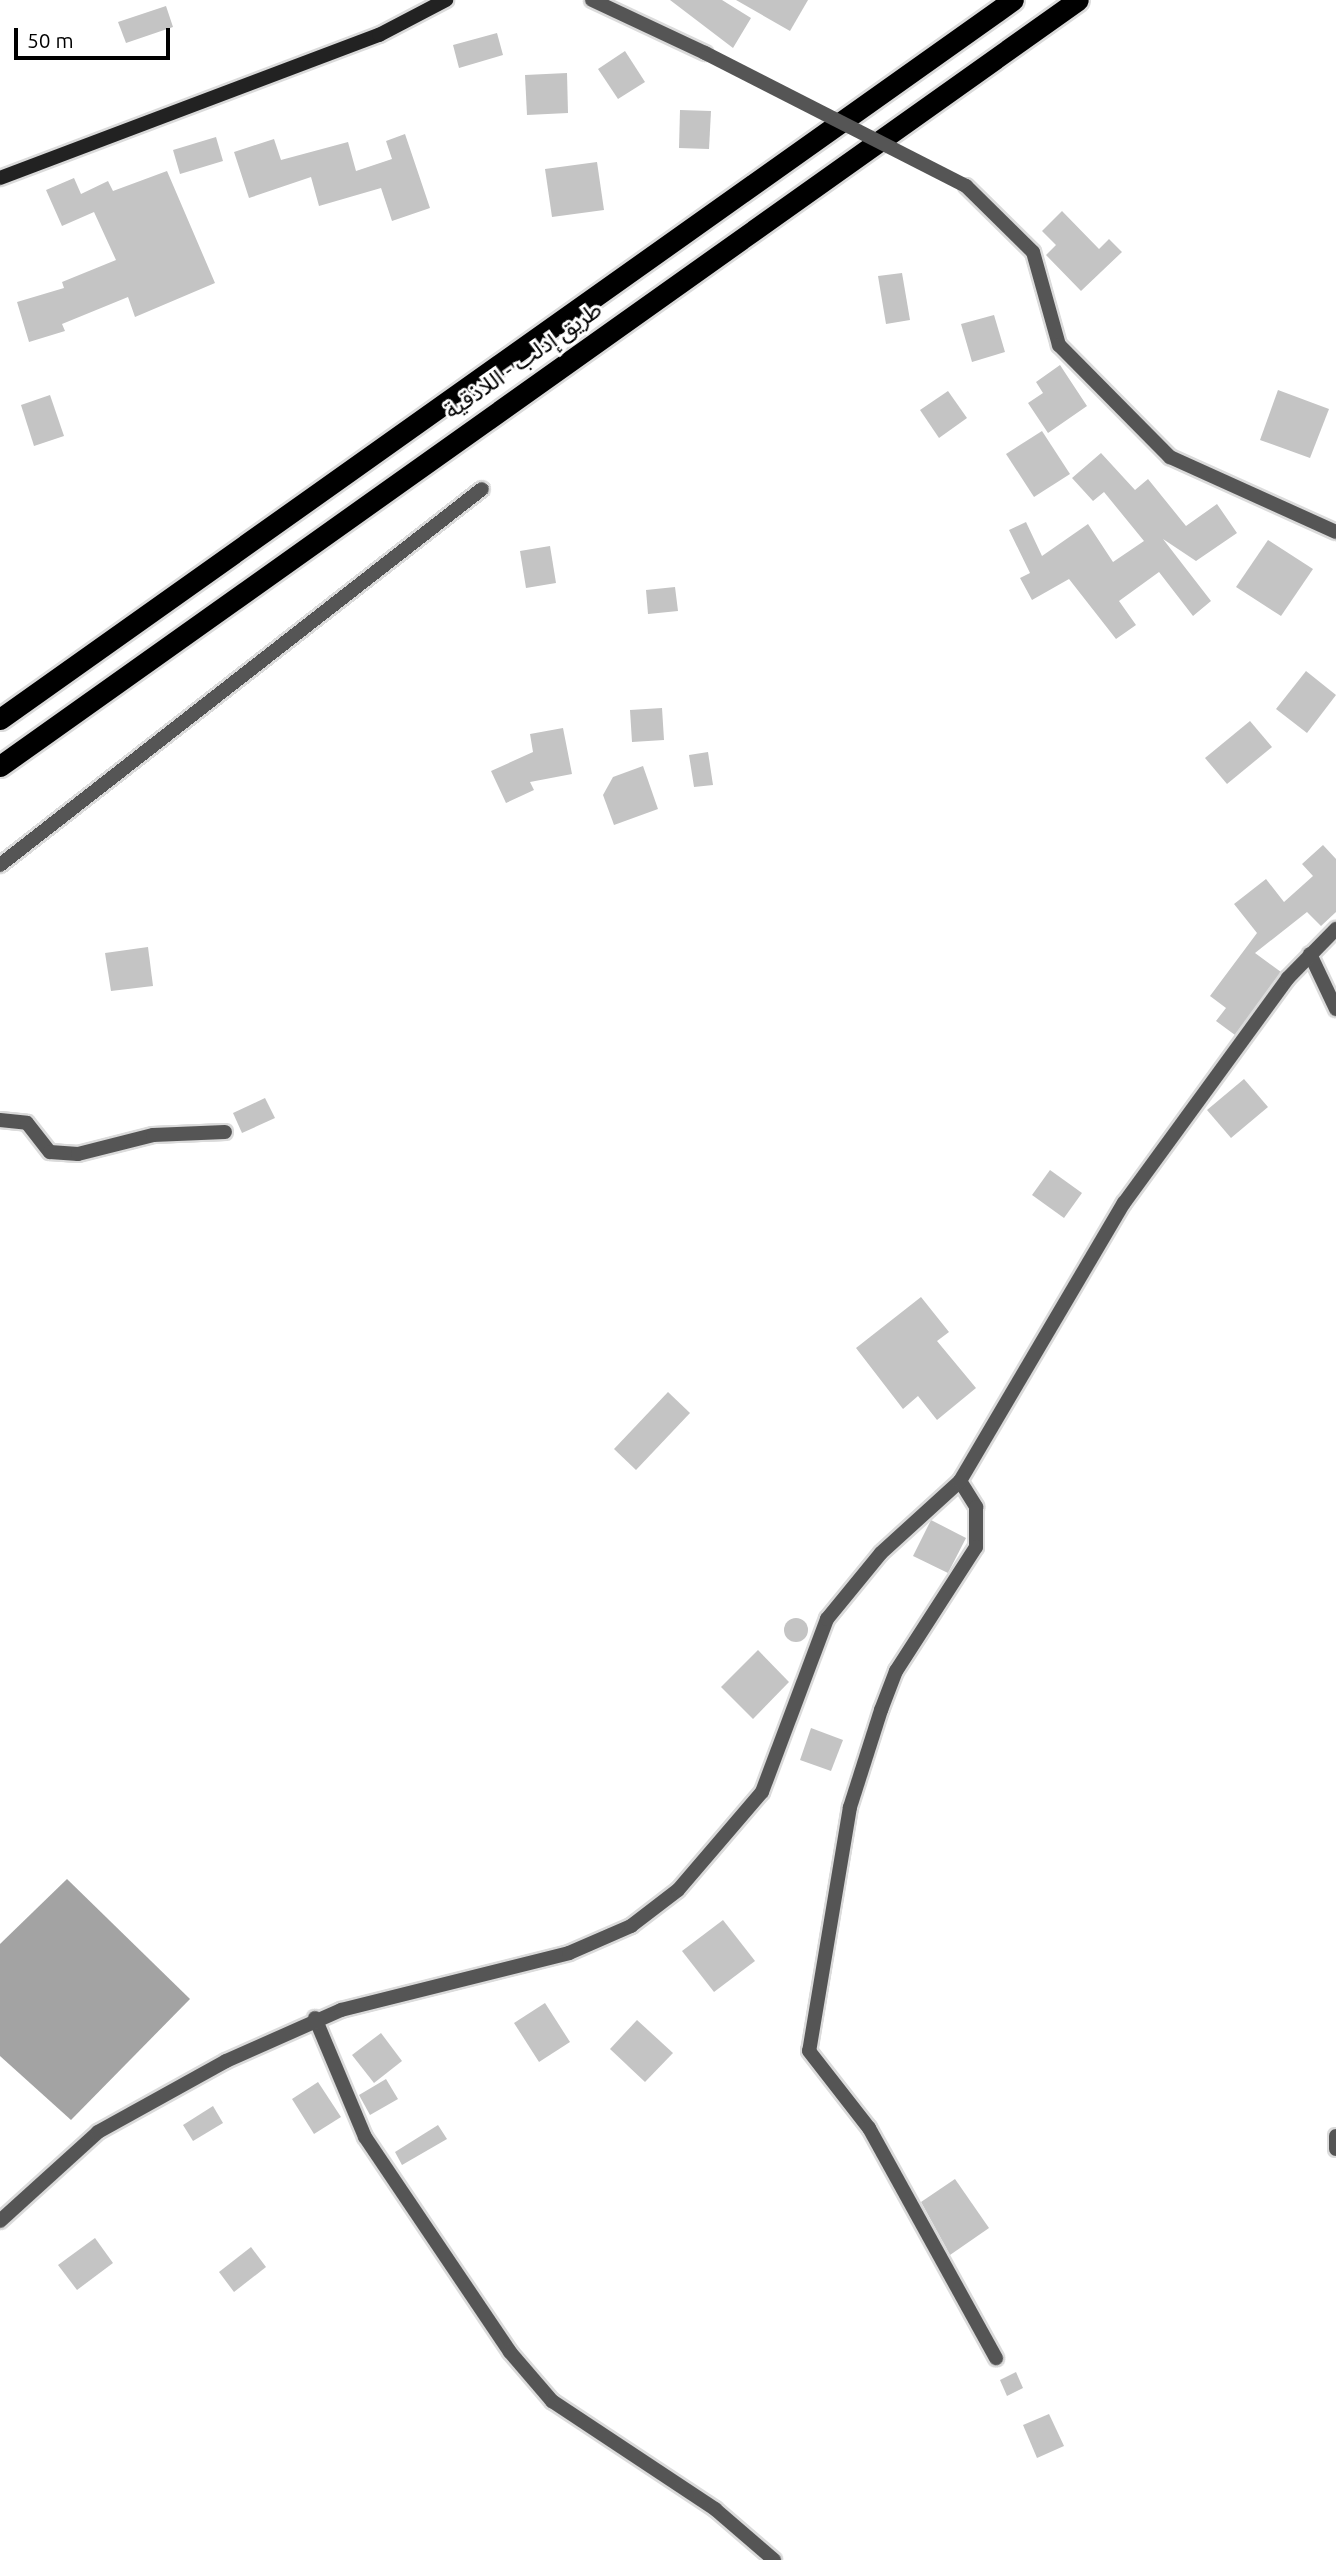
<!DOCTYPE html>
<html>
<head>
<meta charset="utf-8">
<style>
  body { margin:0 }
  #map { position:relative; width:1336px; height:2560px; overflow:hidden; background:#fff; font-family:Ubuntu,"Noto Sans Arabic",sans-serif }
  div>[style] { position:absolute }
  .water>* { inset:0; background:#a3a3a3 }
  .building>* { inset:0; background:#c4c4c4 }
  .round { border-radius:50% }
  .roads { filter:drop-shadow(2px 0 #dbdbdb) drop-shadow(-2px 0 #dbdbdb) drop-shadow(0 2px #dbdbdb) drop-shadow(0 -2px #dbdbdb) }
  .minor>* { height:14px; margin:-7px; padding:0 7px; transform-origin:7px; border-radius:7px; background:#555 }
  .tertiary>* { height:14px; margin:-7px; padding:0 7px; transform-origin:7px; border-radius:7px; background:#555 }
  .secondary>* { height:14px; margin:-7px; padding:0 7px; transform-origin:7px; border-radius:7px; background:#222 }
  .motorway>* { height:21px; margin:-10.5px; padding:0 10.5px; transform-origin:10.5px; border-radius:10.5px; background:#000 }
  .tertiary-bridge>* { height:14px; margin:-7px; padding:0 7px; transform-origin:7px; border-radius:7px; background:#555 }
  span { translate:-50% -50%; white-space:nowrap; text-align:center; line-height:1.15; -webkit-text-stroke:6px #fff; paint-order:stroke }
  .street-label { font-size:23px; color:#000 }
  .scale { position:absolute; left:14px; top:28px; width:156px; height:32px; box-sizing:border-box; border:4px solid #000; border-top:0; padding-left:9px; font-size:21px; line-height:24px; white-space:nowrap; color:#000; -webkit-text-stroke:5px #fff; paint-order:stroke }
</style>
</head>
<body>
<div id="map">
  <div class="water">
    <i style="clip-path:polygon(67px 1879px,190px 1999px,71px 2120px,0 2056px,0 1944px)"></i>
  </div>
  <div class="building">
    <i style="clip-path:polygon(670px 0,722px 0,751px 18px,733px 48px)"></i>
    <i style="clip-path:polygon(736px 0,808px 0,790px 31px)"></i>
    <i style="clip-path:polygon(166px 6px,173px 27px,126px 43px,118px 22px)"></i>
    <i style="clip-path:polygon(497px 33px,503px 55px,459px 68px,453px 45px)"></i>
    <i style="clip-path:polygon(625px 51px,645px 82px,618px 99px,598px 69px)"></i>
    <i style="clip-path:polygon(567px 73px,568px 113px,527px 115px,525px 75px)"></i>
    <i style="clip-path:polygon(680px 110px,711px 111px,709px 149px,679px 148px)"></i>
    <i style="clip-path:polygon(405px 134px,430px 208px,392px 221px,381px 188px,319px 206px,311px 177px,249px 198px,234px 152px,274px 139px,281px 160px,348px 142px,356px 171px,392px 159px,386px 141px)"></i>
    <i style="clip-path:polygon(216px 137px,223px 161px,180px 174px,173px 150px)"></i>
    <i style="clip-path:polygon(597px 162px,604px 210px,552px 217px,545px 169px)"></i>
    <i style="clip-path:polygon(167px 171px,215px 283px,135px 317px,128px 297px,62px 324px,65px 331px,29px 342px,17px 302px,64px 288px,62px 282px,116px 260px,94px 212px,62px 226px,46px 190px,74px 178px,81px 194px,108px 181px,113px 191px)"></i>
    <i style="clip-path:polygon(1062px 211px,1099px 249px,1109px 239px,1122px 252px,1081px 291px,1046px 255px,1056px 245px,1042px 231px)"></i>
    <i style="clip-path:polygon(902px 273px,910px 320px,886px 324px,878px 276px)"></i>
    <i style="clip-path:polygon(994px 315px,1005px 352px,972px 362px,961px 324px)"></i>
    <i style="clip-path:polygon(1060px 365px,1087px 406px,1048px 433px,1028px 403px,1043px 393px,1036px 382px)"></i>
    <i style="clip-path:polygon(1278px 390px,1329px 409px,1310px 458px,1260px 440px)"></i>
    <i style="clip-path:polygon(948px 391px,967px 418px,939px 438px,920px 410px)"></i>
    <i style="clip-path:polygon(50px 395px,64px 436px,34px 446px,21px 405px)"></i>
    <i style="clip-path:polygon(1042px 431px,1070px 474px,1034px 497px,1006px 454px)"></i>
    <i style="clip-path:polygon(1101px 453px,1135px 490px,1148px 479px,1186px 526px,1217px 504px,1237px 533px,1196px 561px,1163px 539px,1211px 601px,1193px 616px,1159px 572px,1119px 601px,1136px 625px,1116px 639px,1069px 579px,1032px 600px,1020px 578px,1030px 573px,1009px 530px,1026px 522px,1042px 556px,1088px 524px,1113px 562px,1144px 541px,1104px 492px,1093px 501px,1072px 478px)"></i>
    <i style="clip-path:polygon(1268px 540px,1313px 569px,1281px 616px,1236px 587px)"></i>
    <i style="clip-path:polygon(550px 546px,556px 583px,526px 588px,520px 551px)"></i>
    <i style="clip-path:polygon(675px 587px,678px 611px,648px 614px,646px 590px)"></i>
    <i style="clip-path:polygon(1306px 671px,1336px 695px,1307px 733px,1276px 709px)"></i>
    <i style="clip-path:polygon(662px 708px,664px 740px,632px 742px,630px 710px)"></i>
    <i style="clip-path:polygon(1250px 721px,1272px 747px,1227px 784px,1205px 758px)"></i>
    <i style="clip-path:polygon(563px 728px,572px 774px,530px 782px,534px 790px,506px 803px,491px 771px,533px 752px,530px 734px)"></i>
    <i style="clip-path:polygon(708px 752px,713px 785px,694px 787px,689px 755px)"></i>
    <i style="clip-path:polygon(643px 766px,658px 809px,614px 825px,603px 795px,613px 777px)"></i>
    <i style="clip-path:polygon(1323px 845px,1336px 859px,1336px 912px,1321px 926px,1307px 912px,1255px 953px,1281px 972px,1235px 1035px,1216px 1021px,1226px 1008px,1210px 996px,1257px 933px,1234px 904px,1266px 879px,1284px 902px,1313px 876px,1302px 864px)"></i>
    <i style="clip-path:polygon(148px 947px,153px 986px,111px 991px,105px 953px)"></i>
    <i style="clip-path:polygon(1244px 1079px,1268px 1107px,1231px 1138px,1207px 1110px)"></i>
    <i style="clip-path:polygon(265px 1098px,275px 1118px,242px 1133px,233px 1113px)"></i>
    <i style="clip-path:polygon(1050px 1170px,1082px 1193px,1064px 1218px,1032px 1195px)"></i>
    <i style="clip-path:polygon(921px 1297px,949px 1332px,937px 1341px,976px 1388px,937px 1420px,918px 1396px,903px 1409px,856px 1348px)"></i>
    <i style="clip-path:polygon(668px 1392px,690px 1413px,636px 1470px,614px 1449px)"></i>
    <i style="clip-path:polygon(931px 1520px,966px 1538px,948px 1573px,913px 1556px)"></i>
    <i class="round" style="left:784px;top:1618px;width:24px;height:24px"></i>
    <i style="clip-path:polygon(758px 1650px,789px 1682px,753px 1719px,721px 1687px)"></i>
    <i style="clip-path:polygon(811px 1728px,843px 1740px,831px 1771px,800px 1760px)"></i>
    <i style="clip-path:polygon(723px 1920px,755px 1961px,714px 1992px,682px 1951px)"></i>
    <i style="clip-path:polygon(545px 2003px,570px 2042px,539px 2062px,514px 2023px)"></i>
    <i style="clip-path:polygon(637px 2020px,673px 2053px,645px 2082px,610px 2049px)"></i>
    <i style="clip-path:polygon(381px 2033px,402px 2061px,374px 2083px,352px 2055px)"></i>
    <i style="clip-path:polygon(386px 2079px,398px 2099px,370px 2115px,359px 2095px)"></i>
    <i style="clip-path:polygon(318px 2082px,341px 2117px,314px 2134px,292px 2099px)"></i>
    <i style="clip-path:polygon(213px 2106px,223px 2123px,193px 2141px,183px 2125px)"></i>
    <i style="clip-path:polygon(438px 2125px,447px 2139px,402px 2165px,395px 2152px)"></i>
    <i style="clip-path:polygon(955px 2179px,989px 2228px,950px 2255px,921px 2202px)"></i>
    <i style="clip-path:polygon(95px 2238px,113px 2263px,77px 2290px,58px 2265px)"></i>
    <i style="clip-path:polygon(251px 2247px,266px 2267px,234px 2292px,219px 2272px)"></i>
    <i style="clip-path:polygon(1016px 2372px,1023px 2388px,1007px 2396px,1000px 2380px)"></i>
    <i style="clip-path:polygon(1049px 2414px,1064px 2446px,1037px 2458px,1023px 2425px)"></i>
  </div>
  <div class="roads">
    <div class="minor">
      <i style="left:592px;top:0;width:125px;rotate:25.1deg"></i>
      <i style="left:0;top:865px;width:611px;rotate:-37.96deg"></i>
      <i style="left:1310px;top:954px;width:61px;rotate:64.7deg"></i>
      <i style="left:0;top:1120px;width:27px;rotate:6deg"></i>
      <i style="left:27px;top:1123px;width:37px;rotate:52deg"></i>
      <i style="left:50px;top:1152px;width:28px;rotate:4deg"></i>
      <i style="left:78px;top:1154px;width:77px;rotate:-14.2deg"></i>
      <i style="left:153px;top:1135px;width:72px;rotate:-2.4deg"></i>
      <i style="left:960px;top:1481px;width:31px;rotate:58deg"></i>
      <i style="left:976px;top:1507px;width:40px;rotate:90deg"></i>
      <i style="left:976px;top:1547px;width:148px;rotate:122.8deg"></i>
      <i style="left:896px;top:1671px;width:42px;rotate:111deg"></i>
      <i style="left:881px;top:1710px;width:102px;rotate:107.7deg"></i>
      <i style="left:850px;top:1807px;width:247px;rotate:99.5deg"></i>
      <i style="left:809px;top:2051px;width:98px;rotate:52.1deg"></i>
      <i style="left:869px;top:2128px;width:263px;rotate:61.1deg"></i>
      <i style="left:315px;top:2018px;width:129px;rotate:67.2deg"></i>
      <i style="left:365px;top:2137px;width:259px;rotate:56deg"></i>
      <i style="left:510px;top:2352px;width:65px;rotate:49.4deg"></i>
      <i style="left:552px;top:2401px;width:196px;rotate:33.5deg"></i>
      <i style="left:715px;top:2509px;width:78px;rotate:40.8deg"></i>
      <i style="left:1336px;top:2136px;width:13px;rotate:90deg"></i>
      <i style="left:0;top:2221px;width:132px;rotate:-42.2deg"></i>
      <i style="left:98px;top:2132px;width:146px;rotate:-29deg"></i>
      <i style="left:226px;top:2061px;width:126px;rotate:-23.9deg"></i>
      <i style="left:341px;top:2010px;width:235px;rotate:-14deg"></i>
      <i style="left:569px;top:1953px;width:68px;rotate:-23.5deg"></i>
      <i style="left:631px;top:1926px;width:59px;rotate:-37.5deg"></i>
      <i style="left:678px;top:1890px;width:129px;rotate:-49.4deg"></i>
      <i style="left:762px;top:1792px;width:185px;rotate:-69.4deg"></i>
      <i style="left:827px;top:1619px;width:85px;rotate:-50.7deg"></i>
      <i style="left:881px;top:1553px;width:107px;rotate:-42.3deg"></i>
      <i style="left:960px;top:1481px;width:323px;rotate:-59.5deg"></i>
      <i style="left:1124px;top:1203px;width:278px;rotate:-53.9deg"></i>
      <i style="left:1288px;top:978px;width:69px;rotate:-45.6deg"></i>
    </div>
    <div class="tertiary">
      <i style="left:966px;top:186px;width:94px;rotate:44.6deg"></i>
      <i style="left:1033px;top:252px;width:97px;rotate:74.4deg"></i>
      <i style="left:1059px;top:345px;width:158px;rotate:45.3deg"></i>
      <i style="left:1170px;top:457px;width:182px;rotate:24.3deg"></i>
    </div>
    <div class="secondary">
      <i style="left:0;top:178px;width:405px;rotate:-20.7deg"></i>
      <i style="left:379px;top:35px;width:76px;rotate:-27.6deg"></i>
    </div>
    <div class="motorway">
      <i style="left:0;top:719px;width:1242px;rotate:-35.37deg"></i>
      <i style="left:0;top:766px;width:1322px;rotate:-35.4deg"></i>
    </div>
  </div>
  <div class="tertiary-bridge">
    <i style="left:705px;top:53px;width:293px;rotate:27deg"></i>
  </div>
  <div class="street-label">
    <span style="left:523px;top:360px;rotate:-35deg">طريق إدلب - اللاذقية</span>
  </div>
  <div class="scale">50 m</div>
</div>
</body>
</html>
